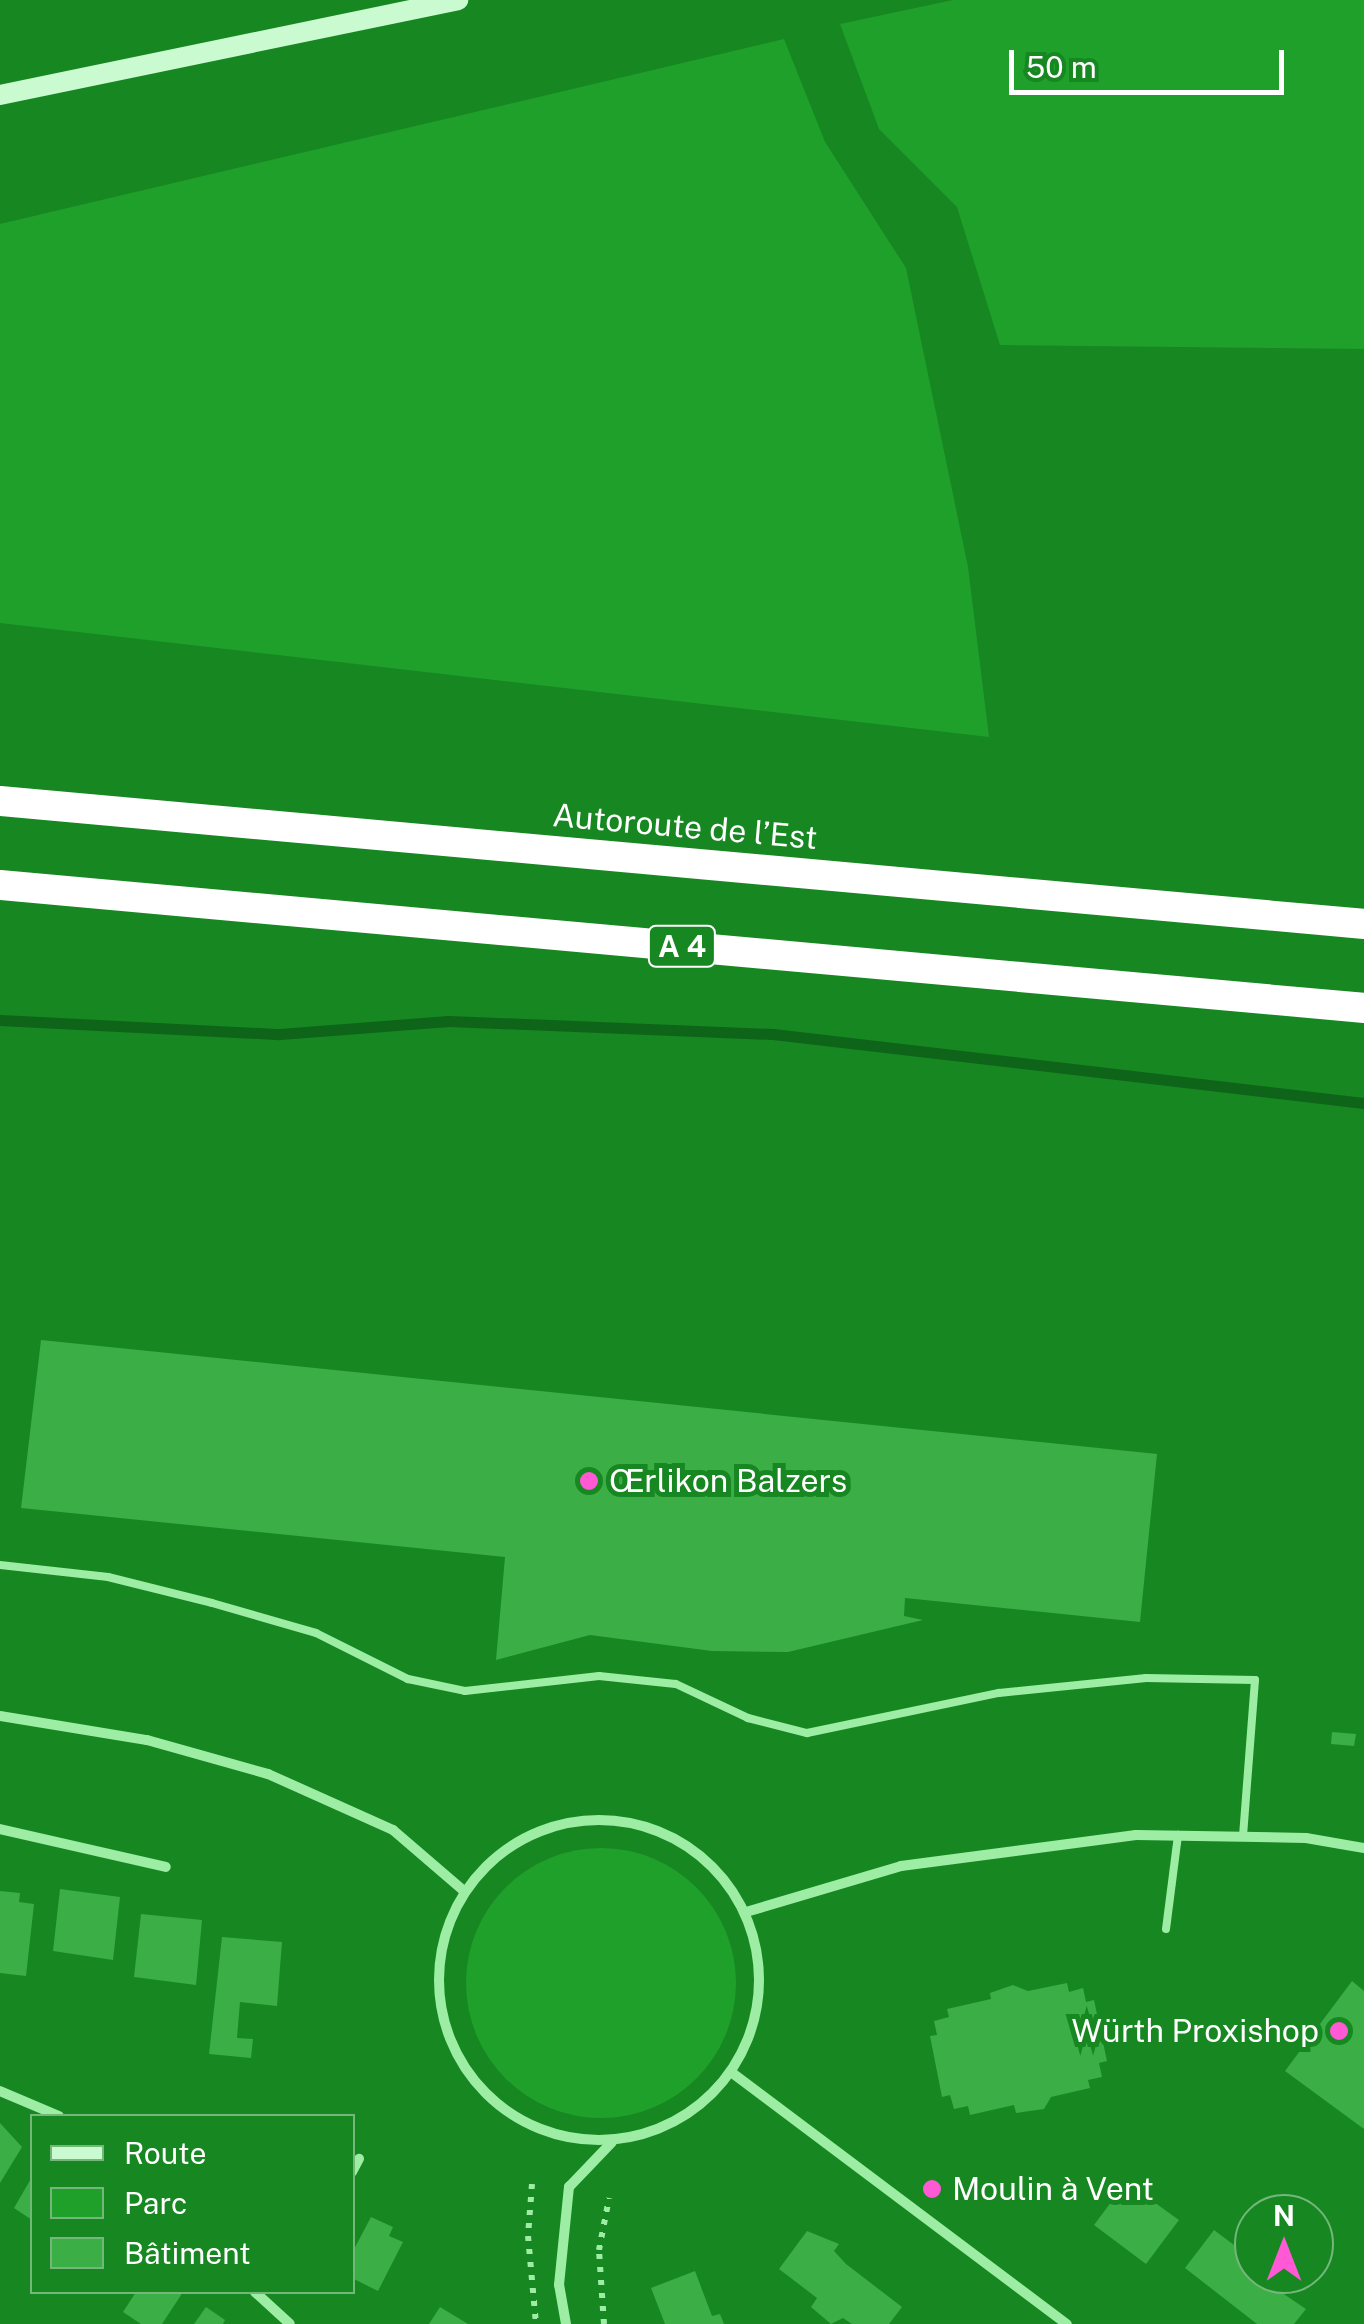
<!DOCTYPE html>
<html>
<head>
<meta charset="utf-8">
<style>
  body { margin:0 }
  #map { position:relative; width:1364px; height:2324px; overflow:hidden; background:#178722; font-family:"Public Sans",sans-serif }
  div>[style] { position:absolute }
  .green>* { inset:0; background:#1fa02a }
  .round { border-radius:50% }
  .stream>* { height:11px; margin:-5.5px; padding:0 5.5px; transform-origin:5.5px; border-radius:5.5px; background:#0e6418 }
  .building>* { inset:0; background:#3bae46 }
  .path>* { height:6px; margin-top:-3px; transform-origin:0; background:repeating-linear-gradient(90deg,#9deea4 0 5px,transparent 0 13px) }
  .lane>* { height:8px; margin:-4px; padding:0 4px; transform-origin:4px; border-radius:4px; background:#9deea4 }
  .street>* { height:10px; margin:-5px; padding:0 5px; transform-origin:5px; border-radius:5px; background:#9deea4 }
  .street>.ring { margin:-5px; padding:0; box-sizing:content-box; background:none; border:10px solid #9deea4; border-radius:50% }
  .secondary>* { height:20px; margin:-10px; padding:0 10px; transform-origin:10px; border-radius:10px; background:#cafacf }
  .highway>* { height:30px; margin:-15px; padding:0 15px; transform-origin:15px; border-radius:15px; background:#fff }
  .dots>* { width:28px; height:28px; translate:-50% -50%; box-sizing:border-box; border:5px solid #178722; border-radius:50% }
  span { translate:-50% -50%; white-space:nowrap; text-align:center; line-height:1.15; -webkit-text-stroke:10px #178722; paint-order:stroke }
  .shield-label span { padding:2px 8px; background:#178722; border:2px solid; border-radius:8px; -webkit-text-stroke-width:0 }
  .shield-label { font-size:30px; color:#fff; font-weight:700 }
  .street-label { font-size:32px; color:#fff }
  .poi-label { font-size:32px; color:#fff }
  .left { translate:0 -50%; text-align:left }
  .right { translate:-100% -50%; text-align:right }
  .legend { position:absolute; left:30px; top:2114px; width:325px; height:180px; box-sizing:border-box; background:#178722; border:2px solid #74b77a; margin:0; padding:12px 18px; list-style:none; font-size:30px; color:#fff }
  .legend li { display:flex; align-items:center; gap:20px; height:50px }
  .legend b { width:50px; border:2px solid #74b77a }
  .north { position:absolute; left:1234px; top:2194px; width:100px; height:100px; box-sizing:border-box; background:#178722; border:2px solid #74b77a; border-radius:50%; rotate:0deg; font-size:28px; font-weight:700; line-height:40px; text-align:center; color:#fff }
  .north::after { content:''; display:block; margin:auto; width:35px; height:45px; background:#ff59d6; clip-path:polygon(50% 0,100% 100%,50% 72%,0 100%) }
  .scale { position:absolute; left:1009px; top:50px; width:275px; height:45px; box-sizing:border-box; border:5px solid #fff; border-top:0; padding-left:12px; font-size:30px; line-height:35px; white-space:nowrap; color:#fff; -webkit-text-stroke:8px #178722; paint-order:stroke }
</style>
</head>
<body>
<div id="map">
  <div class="green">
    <i style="clip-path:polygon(953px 0,1364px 0,1364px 349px,1000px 345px,957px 207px,879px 129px,840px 24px)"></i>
    <i style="clip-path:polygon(784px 39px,825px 142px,906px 268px,968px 567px,989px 737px,0 623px,0 224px)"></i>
    <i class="round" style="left:466px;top:1848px;width:270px;height:270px"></i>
  </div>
  <div class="stream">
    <i style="left:0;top:1020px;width:280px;rotate:2.9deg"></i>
    <i style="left:280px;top:1034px;width:169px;rotate:-4.4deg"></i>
    <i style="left:449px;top:1021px;width:324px;rotate:2.3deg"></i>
    <i style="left:773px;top:1034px;width:595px;rotate:6.66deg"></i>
  </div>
  <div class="building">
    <i style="clip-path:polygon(41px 1340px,1157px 1454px,1140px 1622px,905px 1598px,904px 1616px,923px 1620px,788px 1652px,712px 1651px,590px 1635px,496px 1660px,505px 1557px,21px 1508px)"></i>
    <i style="clip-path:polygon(1332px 1732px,1356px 1734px,1354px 1746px,1331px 1744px)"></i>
    <i style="clip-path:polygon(60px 1889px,120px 1897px,113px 1960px,53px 1951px)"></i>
    <i style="clip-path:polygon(0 1891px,20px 1893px,19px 1902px,34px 1904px,26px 1976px,0 1973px)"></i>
    <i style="clip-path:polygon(141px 1914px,202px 1920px,196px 1985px,134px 1977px)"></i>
    <i style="clip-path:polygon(222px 1937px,282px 1942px,277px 2006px,240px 2002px,237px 2038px,253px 2039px,251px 2058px,209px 2054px)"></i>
    <i style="clip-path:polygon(1352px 1981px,1364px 1991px,1364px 2129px,1285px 2071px)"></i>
    <i style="clip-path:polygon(1067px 1983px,1069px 1992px,1083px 1988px,1086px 2002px,1094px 2000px,1107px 2061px,1099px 2063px,1102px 2077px,1088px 2080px,1090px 2088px,1051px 2097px,1044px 2109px,1016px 2113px,1014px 2105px,970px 2115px,968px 2106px,954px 2109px,950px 2095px,942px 2097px,930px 2036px,937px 2035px,934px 2021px,949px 2017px,947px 2009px,991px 1999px,990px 1993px,1013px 1985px,1028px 1991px)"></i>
    <i style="clip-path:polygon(0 2123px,22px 2147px,0 2183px)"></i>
    <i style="clip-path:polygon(32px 2177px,32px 2220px,14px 2208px)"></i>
    <i style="clip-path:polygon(1126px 2182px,1179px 2220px,1146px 2264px,1094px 2225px)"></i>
    <i style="clip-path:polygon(371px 2217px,393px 2227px,389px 2236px,403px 2242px,378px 2291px,352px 2278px,352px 2253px)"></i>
    <i style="clip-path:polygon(1214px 2230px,1254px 2260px,1254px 2274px,1306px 2309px,1294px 2324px,1257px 2324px,1185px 2268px)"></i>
    <i style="clip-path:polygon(807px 2231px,839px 2244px,834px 2251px,846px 2264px,902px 2307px,889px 2324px,852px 2324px,843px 2318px,831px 2324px,811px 2307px,817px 2298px,779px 2269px)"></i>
    <i style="clip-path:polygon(695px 2271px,712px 2316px,720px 2314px,724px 2324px,665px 2324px,651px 2288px)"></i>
    <i style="clip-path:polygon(136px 2292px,183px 2292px,162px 2324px,141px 2324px,123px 2312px)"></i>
    <i style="clip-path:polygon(206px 2307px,225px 2320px,223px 2324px,194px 2324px)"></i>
    <i style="clip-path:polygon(440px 2307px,468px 2324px,429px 2324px)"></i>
  </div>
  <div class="path">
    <i style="left:532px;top:2184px;width:52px;rotate:94.4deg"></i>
    <i style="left:528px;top:2236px;width:88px;rotate:84.8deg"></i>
    <i style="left:604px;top:2324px;width:74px;rotate:-93.9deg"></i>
    <i style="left:599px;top:2250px;width:53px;rotate:-79.1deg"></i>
  </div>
  <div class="lane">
    <i style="left:0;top:1565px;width:109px;rotate:6.3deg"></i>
    <i style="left:108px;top:1577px;width:107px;rotate:14deg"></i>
    <i style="left:212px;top:1603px;width:108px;rotate:16.1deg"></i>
    <i style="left:316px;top:1633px;width:103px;rotate:26.6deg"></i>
    <i style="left:408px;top:1679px;width:58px;rotate:11.9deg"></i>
    <i style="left:465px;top:1691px;width:135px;rotate:-6.4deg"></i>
    <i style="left:599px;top:1676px;width:77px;rotate:5.9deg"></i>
    <i style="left:676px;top:1684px;width:80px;rotate:25.3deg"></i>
    <i style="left:748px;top:1718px;width:61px;rotate:14.3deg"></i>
    <i style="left:807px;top:1733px;width:196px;rotate:-11.8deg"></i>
    <i style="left:999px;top:1693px;width:148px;rotate:-5.8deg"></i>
    <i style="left:1146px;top:1678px;width:109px;rotate:1.1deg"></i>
    <i style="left:1255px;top:1680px;width:157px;rotate:94.4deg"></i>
    <i style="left:1166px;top:1929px;width:95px;rotate:-82.7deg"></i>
  </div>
  <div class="street">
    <i style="left:0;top:1716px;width:149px;rotate:9.3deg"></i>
    <i style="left:147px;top:1740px;width:126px;rotate:15.7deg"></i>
    <i style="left:268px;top:1774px;width:137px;rotate:24.1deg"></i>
    <i style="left:393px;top:1830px;width:94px;rotate:40.7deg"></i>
    <i class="ring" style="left:439px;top:1820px;width:310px;height:310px"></i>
    <i style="left:0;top:1829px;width:170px;rotate:12.9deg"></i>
    <i style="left:746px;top:1912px;width:162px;rotate:-16.5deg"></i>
    <i style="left:901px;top:1866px;width:237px;rotate:-7.5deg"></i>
    <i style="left:1136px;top:1835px;width:170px;rotate:1deg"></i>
    <i style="left:1306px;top:1838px;width:59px;rotate:9.8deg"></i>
    <i style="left:731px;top:2072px;width:420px;rotate:36.9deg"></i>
    <i style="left:0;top:2091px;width:64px;rotate:23deg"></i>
    <i style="left:352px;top:2172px;width:15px;rotate:-62deg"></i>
    <i style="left:255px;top:2292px;width:47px;rotate:42.4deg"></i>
    <i style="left:566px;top:2324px;width:40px;rotate:-100deg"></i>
    <i style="left:559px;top:2285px;width:99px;rotate:-84.2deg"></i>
    <i style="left:569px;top:2187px;width:62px;rotate:-46.3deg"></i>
  </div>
  <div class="secondary">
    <i style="left:0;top:95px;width:468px;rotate:-11.7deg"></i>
  </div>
  <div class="highway">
    <i style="left:0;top:801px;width:1370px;rotate:5.15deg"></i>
    <i style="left:0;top:885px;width:1370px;rotate:5.15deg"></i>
  </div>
  <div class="dots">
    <i style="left:589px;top:1481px;background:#ff59d6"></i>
    <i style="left:1339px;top:2031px;background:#ff59d6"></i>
    <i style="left:932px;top:2189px;background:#ff59d6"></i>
  </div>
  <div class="shield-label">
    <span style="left:682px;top:946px">A 4</span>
  </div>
  <div class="street-label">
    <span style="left:685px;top:827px;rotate:5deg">Autoroute de l’Est</span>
  </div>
  <div class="poi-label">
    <span class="left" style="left:609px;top:1481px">Œrlikon Balzers</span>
    <span class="right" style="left:1319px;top:2031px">Würth Proxishop</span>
    <span class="left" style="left:952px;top:2189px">Moulin à Vent</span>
  </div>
  <ul class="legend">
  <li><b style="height:12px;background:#cafacf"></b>Route</li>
  <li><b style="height:28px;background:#1fa02a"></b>Parc</li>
  <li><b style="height:28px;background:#3bae46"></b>Bâtiment</li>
  </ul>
  <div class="north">N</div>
  <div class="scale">50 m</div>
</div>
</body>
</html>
